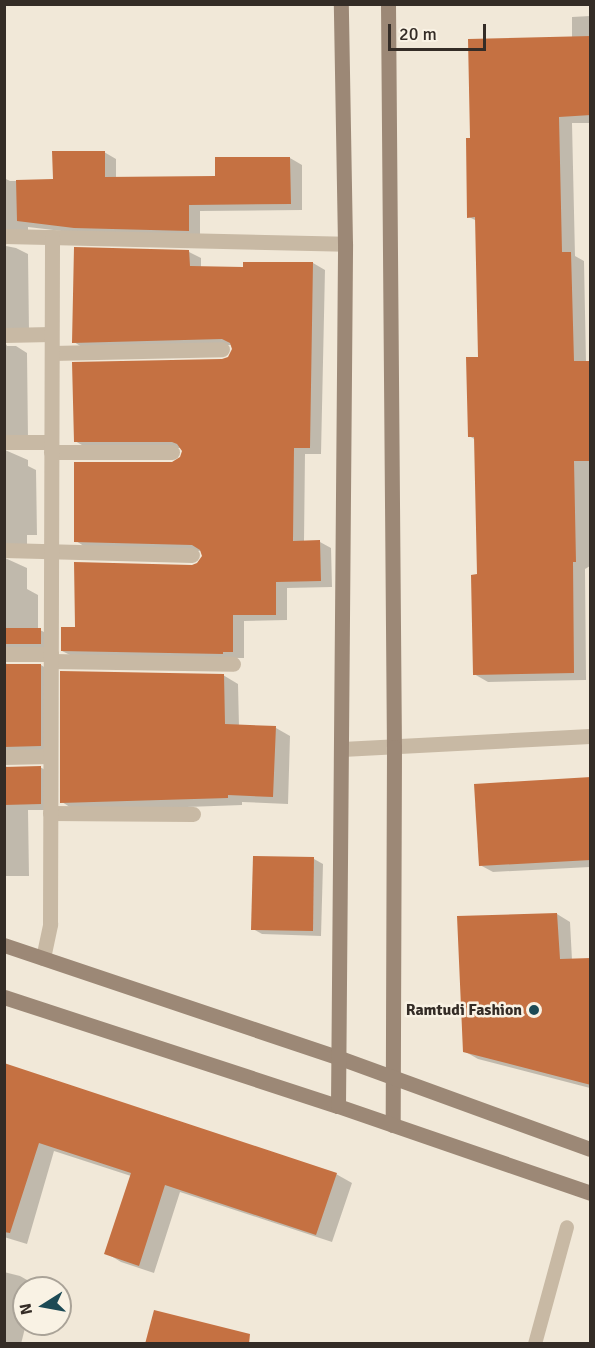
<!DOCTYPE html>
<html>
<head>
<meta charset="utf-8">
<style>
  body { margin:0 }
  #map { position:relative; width:595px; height:1348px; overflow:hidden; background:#f1e8d8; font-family:Signika,sans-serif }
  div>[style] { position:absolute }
  .shadow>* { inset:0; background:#0003 }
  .building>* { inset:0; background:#c57142 }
  .lane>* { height:14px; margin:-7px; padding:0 7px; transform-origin:7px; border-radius:7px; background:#c8b9a4 }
  .street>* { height:15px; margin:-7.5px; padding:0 7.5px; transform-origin:7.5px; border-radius:7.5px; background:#c8b9a4 }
  .secondary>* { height:15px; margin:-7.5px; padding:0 7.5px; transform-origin:7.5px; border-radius:7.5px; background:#9c8876 }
  .dots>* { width:16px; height:16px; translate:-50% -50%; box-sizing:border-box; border:3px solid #f9f2e4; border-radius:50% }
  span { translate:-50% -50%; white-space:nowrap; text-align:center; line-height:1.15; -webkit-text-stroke:5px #f9f2e4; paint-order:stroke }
  .poi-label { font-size:16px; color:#342c26; font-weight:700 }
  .right { translate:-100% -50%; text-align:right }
  .frame { position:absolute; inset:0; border:6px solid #342c26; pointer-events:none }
  .north { position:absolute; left:12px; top:1276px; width:60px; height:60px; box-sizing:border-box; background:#f9f2e4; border:2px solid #aaa398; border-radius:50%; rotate:259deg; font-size:16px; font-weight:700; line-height:24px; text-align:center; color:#342c26 }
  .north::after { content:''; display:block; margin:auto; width:21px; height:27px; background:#1c4a55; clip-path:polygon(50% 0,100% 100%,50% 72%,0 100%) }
  .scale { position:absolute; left:388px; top:24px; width:98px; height:27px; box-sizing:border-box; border:3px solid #342c26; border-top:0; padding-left:8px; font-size:18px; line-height:21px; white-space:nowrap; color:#342c26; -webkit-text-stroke:4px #f9f2e4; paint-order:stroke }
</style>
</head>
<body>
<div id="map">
  <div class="shadow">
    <i style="clip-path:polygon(590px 16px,590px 123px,572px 123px,575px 256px,584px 261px,586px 363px,590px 363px,590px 566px,585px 569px,586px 680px,488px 682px,474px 674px,479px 576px,476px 440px,469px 436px,480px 359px,477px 221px,469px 217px,472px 139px,572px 38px,572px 17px)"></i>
    <i style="clip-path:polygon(104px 152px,116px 159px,116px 179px,217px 177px,290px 158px,302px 165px,302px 210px,200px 211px,200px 236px,87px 234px,28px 227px,28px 232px,7px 238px,6px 246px,16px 248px,28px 254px,29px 331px,5px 342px,7px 346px,16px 346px,27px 353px,28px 438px,11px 439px,5px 450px,28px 460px,28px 466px,36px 470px,37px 535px,27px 535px,27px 546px,12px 547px,5px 558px,27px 568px,27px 589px,38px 595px,38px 629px,52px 636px,52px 650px,5px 661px,7px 665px,41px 665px,52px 672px,52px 752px,5px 764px,7px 768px,40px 767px,52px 774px,52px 810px,28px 810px,29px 876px,4px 876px,4px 178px,10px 181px,54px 181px)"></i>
    <i style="clip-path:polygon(189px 252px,201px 258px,201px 268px,245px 269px,244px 263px,313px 263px,325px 270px,321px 454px,305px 454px,304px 542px,320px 542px,331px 548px,332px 587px,287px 588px,287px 620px,244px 621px,244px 658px,74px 657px,62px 651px,77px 629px,198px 565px,203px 556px,202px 551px,87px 548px,76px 541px,181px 458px,183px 451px,181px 448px,87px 448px,75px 441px,229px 358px,233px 350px,232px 345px,85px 349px,74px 342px)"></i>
    <i style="clip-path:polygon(223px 675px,238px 684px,239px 726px,276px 728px,290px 736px,288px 804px,242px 802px,242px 805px,76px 811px,62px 802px)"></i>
    <i style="clip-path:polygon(590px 779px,590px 867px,493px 872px,480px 865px)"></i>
    <i style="clip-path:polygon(314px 859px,323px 864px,321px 936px,262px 934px,253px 929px)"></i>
    <i style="clip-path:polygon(557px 914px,570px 922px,572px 960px,590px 959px,590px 1088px,478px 1059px,464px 1051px)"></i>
    <i style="clip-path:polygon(4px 1064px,336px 1174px,352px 1183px,332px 1242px,180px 1192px,154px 1273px,121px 1262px,106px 1253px,131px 1176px,54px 1151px,27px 1244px,4px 1237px)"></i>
    <i style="clip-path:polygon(4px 1272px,20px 1276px,36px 1285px,35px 1288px,24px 1288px,26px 1324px,21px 1344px,4px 1344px)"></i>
  </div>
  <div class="building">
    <i style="clip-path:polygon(591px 36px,591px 115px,559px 117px,562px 252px,571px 252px,574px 361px,591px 361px,591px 461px,574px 461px,576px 562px,573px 562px,574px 673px,473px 675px,471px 575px,477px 574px,474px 437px,468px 437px,466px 357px,478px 357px,475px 217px,467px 218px,466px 138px,470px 138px,468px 39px)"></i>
    <i style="clip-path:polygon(52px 151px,105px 151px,105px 177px,215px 176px,215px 157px,290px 157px,291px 204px,189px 205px,189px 231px,74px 228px,17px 221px,16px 180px,53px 179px)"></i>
    <i style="clip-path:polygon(74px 247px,189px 250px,190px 266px,243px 267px,243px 262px,313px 262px,310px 448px,294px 448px,293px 541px,320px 540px,321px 581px,276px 582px,276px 615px,233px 615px,233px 652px,223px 652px,223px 654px,61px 651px,61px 627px,75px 627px,74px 562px,192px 565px,197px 563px,202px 556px,200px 550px,192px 545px,74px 542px,74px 462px,172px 462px,180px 457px,182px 451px,177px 444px,172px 442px,74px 442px,72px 362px,222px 359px,228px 357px,232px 349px,230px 343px,222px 339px,72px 343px)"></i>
    <i style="clip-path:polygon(4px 628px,41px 628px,41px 644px,4px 644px)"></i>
    <i style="clip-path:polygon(4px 664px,41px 664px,41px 746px,4px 747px)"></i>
    <i style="clip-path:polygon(60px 671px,224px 674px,225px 724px,276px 726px,273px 797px,228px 795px,228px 798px,60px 803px)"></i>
    <i style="clip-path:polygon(41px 766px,41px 804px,4px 805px,4px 767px)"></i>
    <i style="clip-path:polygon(591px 777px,591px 860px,479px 866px,474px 784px)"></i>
    <i style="clip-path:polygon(253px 856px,314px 857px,313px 931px,251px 930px)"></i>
    <i style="clip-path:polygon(557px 913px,560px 959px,591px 958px,591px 1085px,463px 1052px,457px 916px)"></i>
    <i style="clip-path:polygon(4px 1063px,337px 1173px,316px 1235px,165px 1185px,139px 1266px,104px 1254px,131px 1173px,39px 1143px,10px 1233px,4px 1232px)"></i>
    <i style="clip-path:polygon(154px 1310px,250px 1334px,249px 1344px,145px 1344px)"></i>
  </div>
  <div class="lane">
    <i style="left:535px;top:1344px;width:121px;rotate:-74.7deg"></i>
  </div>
  <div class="street">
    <i style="left:4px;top:236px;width:341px;rotate:1.3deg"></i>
    <i style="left:4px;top:335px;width:47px;rotate:-1.2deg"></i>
    <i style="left:52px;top:353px;width:170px;rotate:-1.3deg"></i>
    <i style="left:4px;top:442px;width:47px"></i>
    <i style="left:51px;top:452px;width:121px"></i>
    <i style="left:4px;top:550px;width:188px;rotate:1.5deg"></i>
    <i style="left:4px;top:654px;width:47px"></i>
    <i style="left:51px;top:661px;width:182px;rotate:0.9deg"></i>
    <i style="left:342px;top:749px;width:248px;rotate:-3deg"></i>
    <i style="left:4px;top:757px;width:46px;rotate:-1.2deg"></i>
    <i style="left:50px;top:813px;width:143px;rotate:0.4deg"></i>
    <i style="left:43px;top:958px;width:35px;rotate:-78deg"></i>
    <i style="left:50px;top:924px;width:687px;rotate:-89.83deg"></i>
  </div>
  <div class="secondary">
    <i style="left:388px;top:4px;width:743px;rotate:89.54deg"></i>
    <i style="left:394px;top:747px;width:378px;rotate:90.2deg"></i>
    <i style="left:4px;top:945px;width:354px;rotate:18.6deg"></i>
    <i style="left:340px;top:1058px;width:266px;rotate:20deg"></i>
    <i style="left:4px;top:997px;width:351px;rotate:18.1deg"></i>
    <i style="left:338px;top:1106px;width:267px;rotate:19deg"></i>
    <i style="left:338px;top:1106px;width:862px;rotate:-89.53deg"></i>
    <i style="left:345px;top:244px;width:240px;rotate:-91deg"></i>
  </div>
  <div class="dots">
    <i style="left:534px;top:1010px;background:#1c4a55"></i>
  </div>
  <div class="poi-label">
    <span class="right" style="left:522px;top:1010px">Ramtudi Fashion</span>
  </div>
  <div class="frame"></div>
  <div class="north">N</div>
  <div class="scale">20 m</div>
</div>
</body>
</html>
